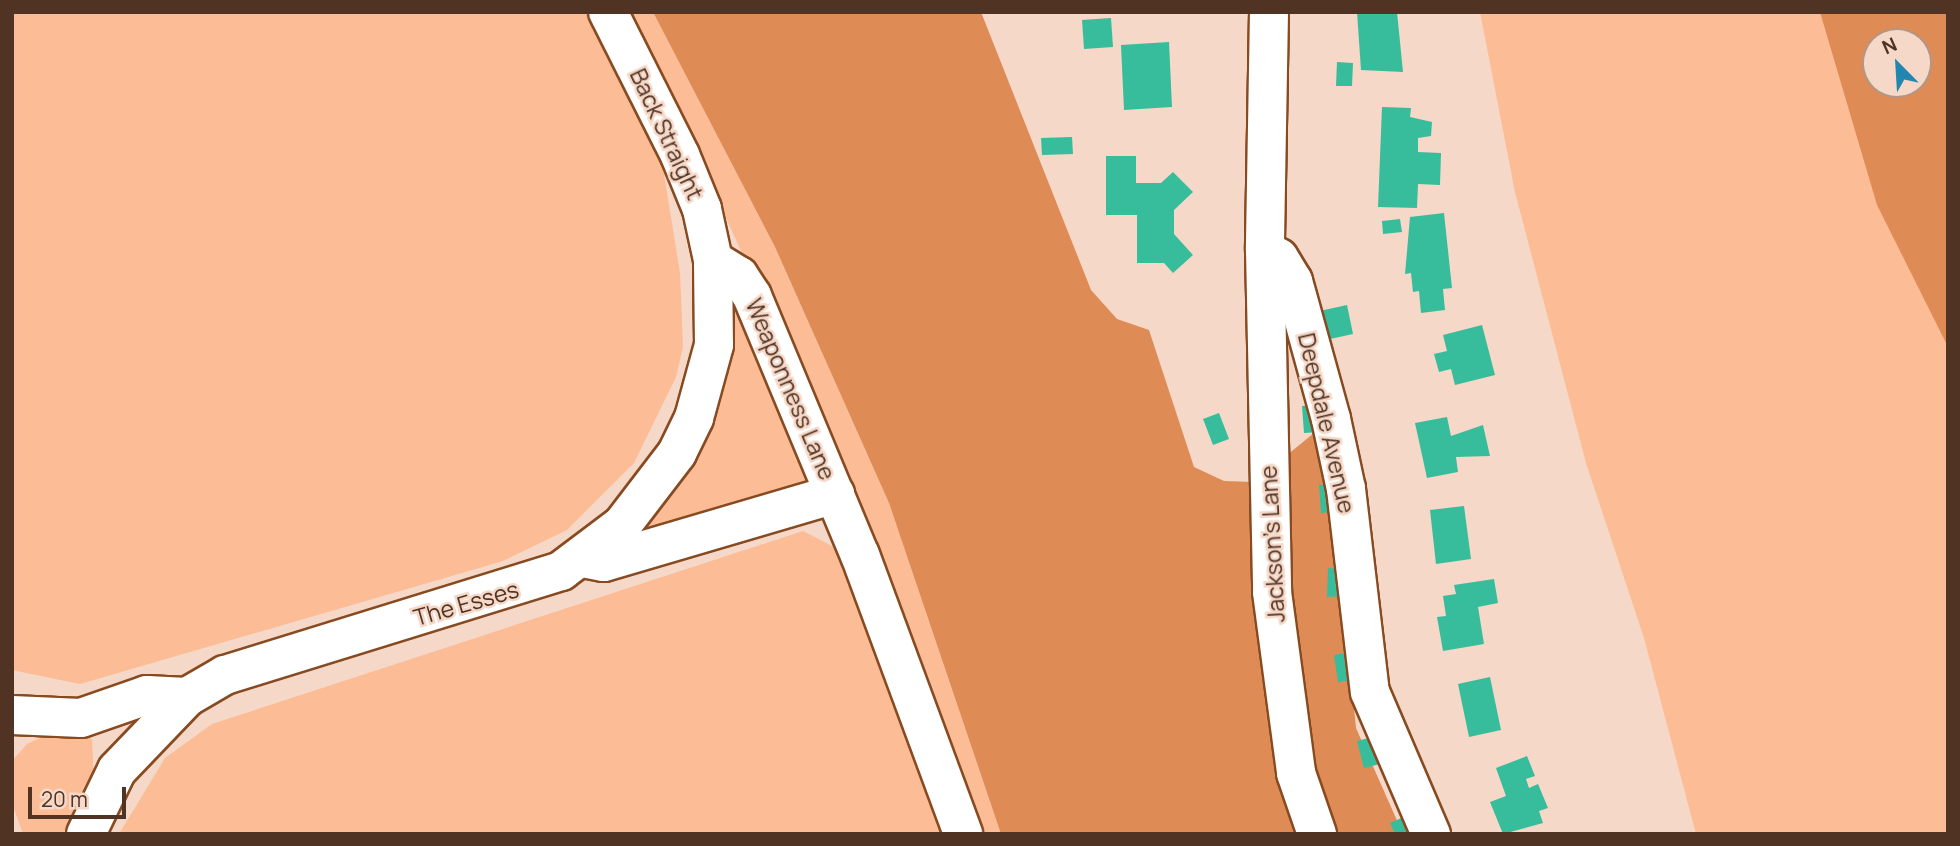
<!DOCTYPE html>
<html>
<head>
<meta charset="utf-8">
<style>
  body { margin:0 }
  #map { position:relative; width:1960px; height:846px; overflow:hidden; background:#f5d8c7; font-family:Manrope,sans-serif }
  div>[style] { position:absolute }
  .green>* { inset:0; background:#fbbc96 }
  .forest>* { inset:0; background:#df8b55 }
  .building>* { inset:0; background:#37bd9b }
  .roads { filter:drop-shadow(2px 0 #884b21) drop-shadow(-2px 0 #884b21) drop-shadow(0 2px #884b21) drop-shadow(0 -2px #884b21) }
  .minor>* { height:38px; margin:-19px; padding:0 19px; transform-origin:19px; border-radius:19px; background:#fff }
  span { translate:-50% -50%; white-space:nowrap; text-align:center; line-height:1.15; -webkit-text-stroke:5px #f5d8c7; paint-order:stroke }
  .street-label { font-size:23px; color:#503322 }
  .frame { position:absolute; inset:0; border:14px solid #503322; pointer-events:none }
  .north { position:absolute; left:1862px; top:28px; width:70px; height:70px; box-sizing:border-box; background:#f5d8c7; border:2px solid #b39685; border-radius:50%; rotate:336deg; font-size:19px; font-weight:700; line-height:28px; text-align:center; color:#503322 }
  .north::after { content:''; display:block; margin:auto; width:24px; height:32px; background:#2386b0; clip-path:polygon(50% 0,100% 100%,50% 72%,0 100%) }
  .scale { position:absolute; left:28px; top:787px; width:98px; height:32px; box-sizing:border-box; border:4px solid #503322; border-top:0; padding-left:9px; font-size:21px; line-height:24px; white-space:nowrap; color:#503322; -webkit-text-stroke:5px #f5d8c7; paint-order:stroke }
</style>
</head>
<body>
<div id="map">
  <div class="green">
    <i style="clip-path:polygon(12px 12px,592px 12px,663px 168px,680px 273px,683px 347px,676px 377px,634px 463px,567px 530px,503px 561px,80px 684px,12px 670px)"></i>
    <i style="clip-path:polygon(623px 12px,653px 12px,775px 247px,889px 503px,1001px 834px,979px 834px,859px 513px,714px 191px)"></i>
    <i style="clip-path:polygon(evenodd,1480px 12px,1948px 12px,1948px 834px,1696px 834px,1644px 638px,1586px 463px,1515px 192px,1480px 12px,1876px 42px,1918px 42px,1918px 84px,1876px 84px,1876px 42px)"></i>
    <i style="clip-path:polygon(739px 311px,808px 479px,804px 485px,655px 531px,643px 526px,728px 317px)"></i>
    <i style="clip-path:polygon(803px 531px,834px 547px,861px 588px,942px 834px,119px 834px,165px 758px,212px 724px)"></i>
    <i style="clip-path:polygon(53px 732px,86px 734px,92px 740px,94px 784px,76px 834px,23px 834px,12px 803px,12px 761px,27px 744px)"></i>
  </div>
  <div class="forest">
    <i style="clip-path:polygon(653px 12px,981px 12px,1091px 290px,1117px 319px,1149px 330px,1194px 467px,1224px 481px,1254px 482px,1325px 424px,1356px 728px,1403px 834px,1001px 834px,889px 503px,775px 247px)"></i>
    <i style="clip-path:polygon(evenodd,1820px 12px,1948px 12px,1948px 347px,1877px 205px,1820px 12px,1876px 42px,1918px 42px,1918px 84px,1876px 84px,1876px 42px)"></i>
  </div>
  <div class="building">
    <i style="clip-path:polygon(1357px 12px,1397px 12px,1403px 72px,1361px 70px)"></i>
    <i style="clip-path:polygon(1111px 18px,1113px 47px,1084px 49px,1082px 20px)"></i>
    <i style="clip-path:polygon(1169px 42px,1172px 107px,1124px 110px,1121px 45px)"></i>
    <i style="clip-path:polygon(1337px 62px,1353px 63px,1352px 86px,1336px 86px)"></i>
    <i style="clip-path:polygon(1382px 107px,1411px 108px,1410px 117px,1432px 122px,1431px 136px,1418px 138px,1418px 152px,1441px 153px,1440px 185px,1418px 184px,1417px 208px,1378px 207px)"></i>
    <i style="clip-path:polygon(1072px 137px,1073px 154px,1042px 155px,1041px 138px)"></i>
    <i style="clip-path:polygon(1106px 156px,1136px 156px,1136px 183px,1161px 183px,1173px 172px,1193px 192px,1174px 210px,1174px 234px,1193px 255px,1173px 273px,1164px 263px,1137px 263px,1137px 215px,1106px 215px)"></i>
    <i style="clip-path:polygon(1444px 213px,1452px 288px,1443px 289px,1445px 310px,1421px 313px,1419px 291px,1413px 292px,1411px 273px,1405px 274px,1410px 217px)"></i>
    <i style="clip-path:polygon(1400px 219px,1402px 232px,1383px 234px,1382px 221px)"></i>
    <i style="clip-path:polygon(1347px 305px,1353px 334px,1321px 341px,1315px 312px)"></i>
    <i style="clip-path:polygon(1482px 325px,1495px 375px,1455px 385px,1451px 369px,1439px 372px,1434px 354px,1447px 351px,1443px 335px)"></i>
    <i style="clip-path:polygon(1319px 405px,1320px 432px,1304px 433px,1302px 406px)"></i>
    <i style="clip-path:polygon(1219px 413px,1229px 439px,1213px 445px,1203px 419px)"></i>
    <i style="clip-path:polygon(1447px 417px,1451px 436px,1483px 425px,1490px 456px,1456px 457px,1458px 472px,1427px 478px,1415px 423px)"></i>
    <i style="clip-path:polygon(1336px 483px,1338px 511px,1321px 513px,1319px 485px)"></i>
    <i style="clip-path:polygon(1464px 506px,1471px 559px,1436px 564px,1430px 510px)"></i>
    <i style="clip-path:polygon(1328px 568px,1345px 569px,1344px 596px,1327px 597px)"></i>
    <i style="clip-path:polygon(1494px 579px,1498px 603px,1478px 607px,1484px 644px,1443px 651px,1437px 617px,1446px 616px,1443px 596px,1456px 594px,1454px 585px)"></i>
    <i style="clip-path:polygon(1350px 652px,1355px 680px,1338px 682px,1334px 655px)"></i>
    <i style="clip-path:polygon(1490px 677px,1501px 730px,1469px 737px,1458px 684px)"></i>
    <i style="clip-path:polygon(1373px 737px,1380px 764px,1364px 768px,1357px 741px)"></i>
    <i style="clip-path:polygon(1527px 756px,1535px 776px,1526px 779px,1529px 788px,1538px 784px,1548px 808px,1539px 811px,1543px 823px,1503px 834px,1490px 802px,1506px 796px,1496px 768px)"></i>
    <i style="clip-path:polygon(1406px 816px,1413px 834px,1395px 834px,1390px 823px)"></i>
  </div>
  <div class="roads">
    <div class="minor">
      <i style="left:1269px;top:12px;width:238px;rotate:91deg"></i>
      <i style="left:1265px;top:250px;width:16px;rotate:30deg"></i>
      <i style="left:1279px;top:258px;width:27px;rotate:59deg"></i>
      <i style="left:1293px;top:281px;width:143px;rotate:74.6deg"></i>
      <i style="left:1331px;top:419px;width:72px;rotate:77.9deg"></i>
      <i style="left:1346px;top:489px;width:204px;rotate:83.3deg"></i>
      <i style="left:1370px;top:692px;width:155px;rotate:66.8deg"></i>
      <i style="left:1265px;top:250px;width:342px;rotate:88.8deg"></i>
      <i style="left:1272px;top:592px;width:183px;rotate:82.4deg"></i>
      <i style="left:1296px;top:773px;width:65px;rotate:71deg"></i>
      <i style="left:713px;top:260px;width:31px;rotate:32deg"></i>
      <i style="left:739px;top:276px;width:24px;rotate:57deg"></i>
      <i style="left:752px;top:296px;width:281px;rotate:67.4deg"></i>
      <i style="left:860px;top:555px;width:297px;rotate:69.7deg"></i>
      <i style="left:583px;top:558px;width:21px;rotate:11deg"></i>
      <i style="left:604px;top:562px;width:241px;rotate:-16.4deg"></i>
      <i style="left:12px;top:715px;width:69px;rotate:2.5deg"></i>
      <i style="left:81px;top:718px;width:70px;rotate:-19.2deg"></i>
      <i style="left:147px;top:695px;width:40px;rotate:2.9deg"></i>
      <i style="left:86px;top:834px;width:71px;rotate:-64.2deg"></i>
      <i style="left:117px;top:770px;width:101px;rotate:-46.2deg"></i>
      <i style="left:187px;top:697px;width:44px;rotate:-30.1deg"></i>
      <i style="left:225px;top:675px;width:352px;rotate:-17.2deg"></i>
      <i style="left:561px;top:571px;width:76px;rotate:-37deg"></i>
      <i style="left:622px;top:525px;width:91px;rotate:-52.6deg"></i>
      <i style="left:677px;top:453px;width:39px;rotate:-64deg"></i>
      <i style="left:694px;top:418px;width:76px;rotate:-74.7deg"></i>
      <i style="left:714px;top:345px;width:85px;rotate:-90.7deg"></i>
      <i style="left:713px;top:260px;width:52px;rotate:-102.2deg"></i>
      <i style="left:702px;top:209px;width:58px;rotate:-112.2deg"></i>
      <i style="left:680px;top:155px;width:160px;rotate:-116.7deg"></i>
    </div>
  </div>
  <div class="street-label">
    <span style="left:667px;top:134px;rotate:65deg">Back Straight</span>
    <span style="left:791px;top:389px;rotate:67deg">Weaponness Lane</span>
    <span style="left:1327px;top:423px;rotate:77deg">Deepdale Avenue</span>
    <span style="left:1272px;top:544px;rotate:-93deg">Jackson's Lane</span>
    <span style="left:466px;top:603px;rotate:-16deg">The Esses</span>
  </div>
  <div class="frame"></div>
  <div class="north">N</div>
  <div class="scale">20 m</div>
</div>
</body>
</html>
